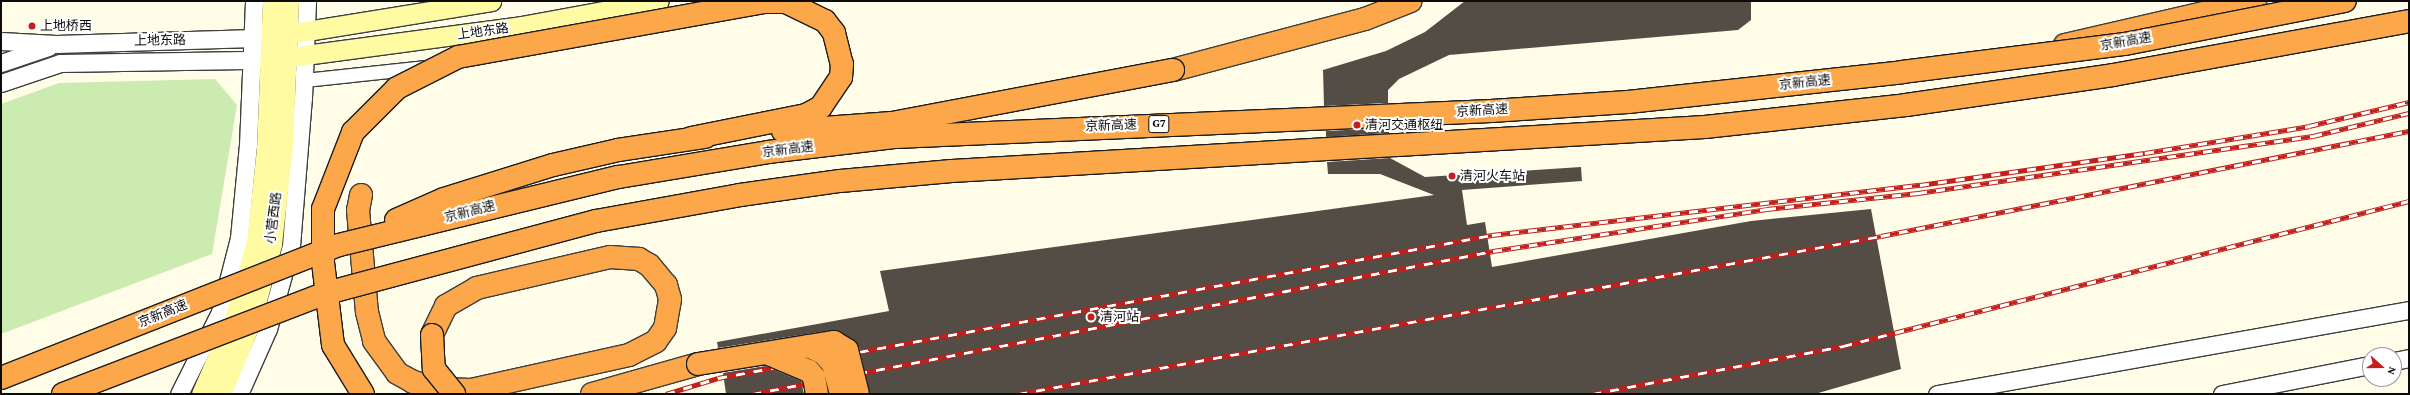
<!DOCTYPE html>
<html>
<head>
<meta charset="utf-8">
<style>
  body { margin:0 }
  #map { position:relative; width:2410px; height:395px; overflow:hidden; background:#fffce8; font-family:"Crimson Pro","Noto Sans SC",serif }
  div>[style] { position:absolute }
  .green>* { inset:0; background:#cbebb1 }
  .building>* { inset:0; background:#544d46 }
  .roads { filter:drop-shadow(1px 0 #3e3e3e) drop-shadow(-1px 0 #3e3e3e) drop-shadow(0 1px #3e3e3e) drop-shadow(0 -1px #3e3e3e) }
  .minor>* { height:13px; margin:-6.5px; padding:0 6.5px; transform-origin:6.5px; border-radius:6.5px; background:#fff }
  .tertiary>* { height:17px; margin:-8.5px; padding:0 8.5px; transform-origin:8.5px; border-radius:8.5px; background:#fff }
  .secondary>* { height:19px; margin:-9.5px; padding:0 9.5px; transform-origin:9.5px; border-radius:9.5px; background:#fffba3 }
  .motorway>* { height:22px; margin:-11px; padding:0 11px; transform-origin:11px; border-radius:11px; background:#fca749 }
  .rail>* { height:4.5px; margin-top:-2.25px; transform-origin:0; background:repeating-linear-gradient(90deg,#fff 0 9px,#c1201c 0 18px); box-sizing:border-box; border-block:1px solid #c1201c }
  .bridges { filter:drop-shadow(1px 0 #1c1c1c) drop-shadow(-1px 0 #1c1c1c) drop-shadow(0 1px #1c1c1c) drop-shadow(0 -1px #1c1c1c) }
  .motorway-bridge>* { height:22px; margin:-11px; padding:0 11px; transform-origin:11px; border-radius:11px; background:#fca749 }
  .dots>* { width:11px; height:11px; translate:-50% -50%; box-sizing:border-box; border:2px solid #fff; border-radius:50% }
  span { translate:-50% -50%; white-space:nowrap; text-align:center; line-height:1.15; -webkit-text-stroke:4px #fff; paint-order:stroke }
  .shield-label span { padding:1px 3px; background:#fff; border:1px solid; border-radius:3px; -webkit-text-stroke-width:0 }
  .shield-label { font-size:12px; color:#0b0b0b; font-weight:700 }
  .poi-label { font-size:13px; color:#0b0b0b }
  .left { translate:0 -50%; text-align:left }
  .street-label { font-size:13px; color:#0b0b0b }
  .frame { position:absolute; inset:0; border:2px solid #0b0b0b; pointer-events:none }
  .north { position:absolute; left:2362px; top:347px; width:40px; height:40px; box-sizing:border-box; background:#fff; border:1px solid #9d9d9d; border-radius:50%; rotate:111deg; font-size:11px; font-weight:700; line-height:16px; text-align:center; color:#0b0b0b }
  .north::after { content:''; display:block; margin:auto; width:14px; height:18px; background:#c1201c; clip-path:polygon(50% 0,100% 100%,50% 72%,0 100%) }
</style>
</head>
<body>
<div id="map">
  <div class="green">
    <i style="clip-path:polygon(215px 79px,237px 105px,212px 254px,1px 334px,1px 104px,59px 83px)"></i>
  </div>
  <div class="building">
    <i style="clip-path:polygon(1465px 1px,1751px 1px,1751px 20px,1738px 30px,1449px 55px,1399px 79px,1388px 90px,1388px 103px,1324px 106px,1323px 70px,1386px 51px,1425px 32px)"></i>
    <i style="clip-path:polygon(1389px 128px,1389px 133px,1326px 137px,1326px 131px)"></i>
    <i style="clip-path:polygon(1390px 158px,1425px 177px,1581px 167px,1582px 181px,1462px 190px,1467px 225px,1485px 222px,1492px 267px,1751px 221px,1871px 209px,1901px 369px,1815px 394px,870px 394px,859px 347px,840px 331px,832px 330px,718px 348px,717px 342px,889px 311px,880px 271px,1434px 195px,1380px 174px,1328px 174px,1327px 162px)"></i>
    <i style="clip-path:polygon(765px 366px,801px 381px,804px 394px,726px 394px,723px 373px)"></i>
  </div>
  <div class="roads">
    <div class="minor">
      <i style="left:304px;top:80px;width:123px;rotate:-6.1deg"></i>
    </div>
    <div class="tertiary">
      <i style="left:1px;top:41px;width:55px;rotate:3.1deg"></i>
      <i style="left:56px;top:44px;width:207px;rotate:-1.7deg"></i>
      <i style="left:1px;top:63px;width:50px;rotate:-18.8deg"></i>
      <i style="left:1px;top:83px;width:62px;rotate:-18.7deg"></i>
      <i style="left:60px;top:63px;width:201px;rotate:-0.9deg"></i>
      <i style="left:2394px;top:361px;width:15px;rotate:-11deg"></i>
      <i style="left:179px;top:394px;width:92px;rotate:-63.4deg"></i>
      <i style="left:220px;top:312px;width:76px;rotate:-75.6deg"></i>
      <i style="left:239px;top:238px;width:93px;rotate:-84.5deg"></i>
      <i style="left:248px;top:145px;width:144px;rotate:-87.6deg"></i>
      <i style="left:239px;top:394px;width:71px;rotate:-66deg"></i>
      <i style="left:268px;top:329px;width:86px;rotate:-74.5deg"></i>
      <i style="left:291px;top:246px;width:148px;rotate:-85.4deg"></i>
      <i style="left:303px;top:98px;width:97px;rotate:-87.6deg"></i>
      <i style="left:1937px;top:394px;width:479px;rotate:-10.1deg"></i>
      <i style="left:2222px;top:394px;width:151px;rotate:-11.1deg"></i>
    </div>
    <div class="secondary">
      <i style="left:276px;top:36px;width:218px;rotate:-9.2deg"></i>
      <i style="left:275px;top:59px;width:248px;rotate:-7.6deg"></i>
      <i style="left:521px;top:26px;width:140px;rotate:-10.3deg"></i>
      <i style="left:201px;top:394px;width:84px;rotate:-66.2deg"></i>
      <i style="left:235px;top:317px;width:78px;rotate:-74.4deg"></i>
      <i style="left:256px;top:242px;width:94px;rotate:-83.9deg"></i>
      <i style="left:266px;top:149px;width:148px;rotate:-87.7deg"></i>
      <i style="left:221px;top:394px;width:78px;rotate:-67.4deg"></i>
      <i style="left:251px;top:322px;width:81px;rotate:-74.9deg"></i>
      <i style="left:272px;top:244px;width:100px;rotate:-83.7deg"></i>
      <i style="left:283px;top:145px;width:144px;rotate:-87.6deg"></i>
    </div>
    <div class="motorway">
      <i style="left:2065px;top:45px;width:195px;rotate:-13deg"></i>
      <i style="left:1173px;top:70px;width:199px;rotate:-14.9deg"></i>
      <i style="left:1365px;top:19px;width:49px;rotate:-21.4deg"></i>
      <i style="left:361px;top:195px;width:15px;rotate:101deg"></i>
      <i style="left:358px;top:210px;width:102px;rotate:85deg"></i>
      <i style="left:367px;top:312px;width:30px;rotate:76deg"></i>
      <i style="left:374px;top:341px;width:39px;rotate:54deg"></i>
      <i style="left:397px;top:373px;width:18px;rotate:29deg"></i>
      <i style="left:413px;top:382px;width:30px;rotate:14deg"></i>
      <i style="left:442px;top:389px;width:29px;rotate:2deg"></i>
      <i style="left:471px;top:390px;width:162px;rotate:-12.5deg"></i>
      <i style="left:629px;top:355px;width:30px;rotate:-27deg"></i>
      <i style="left:656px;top:341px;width:16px;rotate:-55deg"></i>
      <i style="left:665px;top:328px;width:29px;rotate:-80deg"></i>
      <i style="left:670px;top:299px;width:15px;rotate:-106deg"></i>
      <i style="left:666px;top:285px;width:26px;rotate:-130deg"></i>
      <i style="left:649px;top:265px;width:12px;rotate:-149deg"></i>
      <i style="left:639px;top:259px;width:29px;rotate:-176deg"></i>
      <i style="left:610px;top:257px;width:137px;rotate:166.9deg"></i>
      <i style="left:477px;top:288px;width:36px;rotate:150deg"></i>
      <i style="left:446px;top:306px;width:32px;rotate:116deg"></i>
      <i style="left:592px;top:394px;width:110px;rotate:-15.8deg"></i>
    </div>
  </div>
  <div class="rail">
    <i style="left:666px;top:394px;width:54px;rotate:-17.1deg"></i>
    <i style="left:718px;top:378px;width:787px;rotate:-10.47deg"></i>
    <i style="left:1492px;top:235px;width:431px;rotate:-6.7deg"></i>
    <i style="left:1920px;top:185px;width:227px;rotate:-8.1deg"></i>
    <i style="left:2145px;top:153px;width:166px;rotate:-9.3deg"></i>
    <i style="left:2309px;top:126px;width:103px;rotate:-13.5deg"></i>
    <i style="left:752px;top:394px;width:755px;rotate:-10.92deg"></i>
    <i style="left:1493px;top:251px;width:277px;rotate:-8.7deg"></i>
    <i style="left:1767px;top:209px;width:152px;rotate:-6deg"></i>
    <i style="left:1918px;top:193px;width:399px;rotate:-8.2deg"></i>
    <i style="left:2313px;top:136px;width:99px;rotate:-13.5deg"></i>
    <i style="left:1018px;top:394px;width:877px;rotate:-10.37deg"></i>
    <i style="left:1881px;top:236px;width:538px;rotate:-11.25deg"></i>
    <i style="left:1592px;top:394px;width:256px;rotate:-10.8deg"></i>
    <i style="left:1843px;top:346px;width:584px;rotate:-14.37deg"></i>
  </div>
  <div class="bridges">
    <div class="motorway-bridge">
      <i style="left:783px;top:131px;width:109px;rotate:-4.2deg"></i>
      <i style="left:892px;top:123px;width:286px;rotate:-10.7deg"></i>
      <i style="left:396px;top:220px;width:52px;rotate:-23.6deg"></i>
      <i style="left:444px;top:199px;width:114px;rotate:-17.3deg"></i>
      <i style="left:553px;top:165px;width:67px;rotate:-13deg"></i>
      <i style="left:618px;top:150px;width:88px;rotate:-8.5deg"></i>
      <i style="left:432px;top:335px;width:34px;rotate:87deg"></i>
      <i style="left:434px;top:369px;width:32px;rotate:51deg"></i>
      <i style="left:808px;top:346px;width:17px;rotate:25deg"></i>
      <i style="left:823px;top:353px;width:15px;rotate:48deg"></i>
      <i style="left:833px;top:364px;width:31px;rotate:75deg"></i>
      <i style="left:769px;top:354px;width:43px;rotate:23deg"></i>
      <i style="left:809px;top:371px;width:8px;rotate:50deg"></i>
      <i style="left:814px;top:377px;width:17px;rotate:80deg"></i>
      <i style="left:698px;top:364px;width:138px;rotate:-9.2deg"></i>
      <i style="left:834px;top:342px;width:15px;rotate:32deg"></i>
      <i style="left:847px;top:350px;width:45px;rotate:76deg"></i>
      <i style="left:1px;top:378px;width:363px;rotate:-21.5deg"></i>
      <i style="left:339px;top:245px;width:288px;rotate:-13.7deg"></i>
      <i style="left:619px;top:177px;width:151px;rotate:-9.5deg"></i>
      <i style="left:768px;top:152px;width:129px;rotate:-6.7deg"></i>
      <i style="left:896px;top:137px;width:596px;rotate:-2.5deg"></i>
      <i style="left:1491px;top:111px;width:137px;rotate:-3.8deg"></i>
      <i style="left:1628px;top:102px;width:276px;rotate:-6.2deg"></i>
      <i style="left:1902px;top:72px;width:225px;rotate:-7.2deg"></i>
      <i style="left:2125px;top:44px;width:224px;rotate:-11.1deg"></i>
      <i style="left:63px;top:394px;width:279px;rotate:-21deg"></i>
      <i style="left:323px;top:294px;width:283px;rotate:-15deg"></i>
      <i style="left:596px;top:221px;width:146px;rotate:-10.2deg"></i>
      <i style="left:740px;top:195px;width:101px;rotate:-8deg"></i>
      <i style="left:840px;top:181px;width:112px;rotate:-5.1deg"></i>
      <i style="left:952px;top:171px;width:754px;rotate:-3.34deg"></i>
      <i style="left:1705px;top:127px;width:202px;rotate:-6.2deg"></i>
      <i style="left:1906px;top:105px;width:209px;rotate:-8.2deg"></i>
      <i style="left:2113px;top:75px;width:301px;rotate:-10.3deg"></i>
      <i style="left:363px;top:394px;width:57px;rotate:-121.5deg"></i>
      <i style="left:333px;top:345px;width:84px;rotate:-96.9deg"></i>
      <i style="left:323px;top:262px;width:53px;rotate:-90deg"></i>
      <i style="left:323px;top:209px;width:83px;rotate:-68.7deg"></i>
      <i style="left:353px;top:132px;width:62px;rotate:-45deg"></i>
      <i style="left:397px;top:88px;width:68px;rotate:-26.9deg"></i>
      <i style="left:458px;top:57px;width:310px;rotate:-10.2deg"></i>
      <i style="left:763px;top:2px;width:23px"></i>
      <i style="left:786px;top:2px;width:43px;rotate:26deg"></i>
      <i style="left:825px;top:21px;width:15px;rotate:53deg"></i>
      <i style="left:834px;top:33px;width:32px;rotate:76deg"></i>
      <i style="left:842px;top:64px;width:13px;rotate:94deg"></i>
      <i style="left:841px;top:77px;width:36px;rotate:124deg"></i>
      <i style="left:821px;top:107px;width:17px;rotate:152deg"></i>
      <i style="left:806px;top:115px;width:117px;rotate:168.7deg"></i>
    </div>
  </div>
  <div class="dots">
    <i style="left:32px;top:26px;background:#c1201c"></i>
    <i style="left:1357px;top:125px;background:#c1201c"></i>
    <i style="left:1452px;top:176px;background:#c1201c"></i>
    <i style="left:1091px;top:317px;background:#c1201c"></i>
  </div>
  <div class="shield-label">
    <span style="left:1159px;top:124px">G7</span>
  </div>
  <div class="poi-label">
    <span class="left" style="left:40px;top:26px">上地桥西</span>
    <span class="left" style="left:1365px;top:125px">清河交通枢纽</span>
    <span class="left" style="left:1460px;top:176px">清河火车站</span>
    <span class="left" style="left:1100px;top:317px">清河站</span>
  </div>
  <div class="street-label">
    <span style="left:483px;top:32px;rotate:-8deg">上地东路</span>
    <span style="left:160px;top:41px;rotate:-1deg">上地东路</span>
    <span style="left:2126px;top:42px;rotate:-10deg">京新高速</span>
    <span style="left:1805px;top:83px;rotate:-6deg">京新高速</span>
    <span style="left:1482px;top:111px;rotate:-3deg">京新高速</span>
    <span style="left:1111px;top:126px;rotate:-2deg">京新高速</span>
    <span style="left:788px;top:150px;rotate:-7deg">京新高速</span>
    <span style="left:470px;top:212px;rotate:-14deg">京新高速</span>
    <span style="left:274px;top:218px;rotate:-83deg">小营西路</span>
    <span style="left:163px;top:314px;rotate:-22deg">京新高速</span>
  </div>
  <div class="frame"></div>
  <div class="north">N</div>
</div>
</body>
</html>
